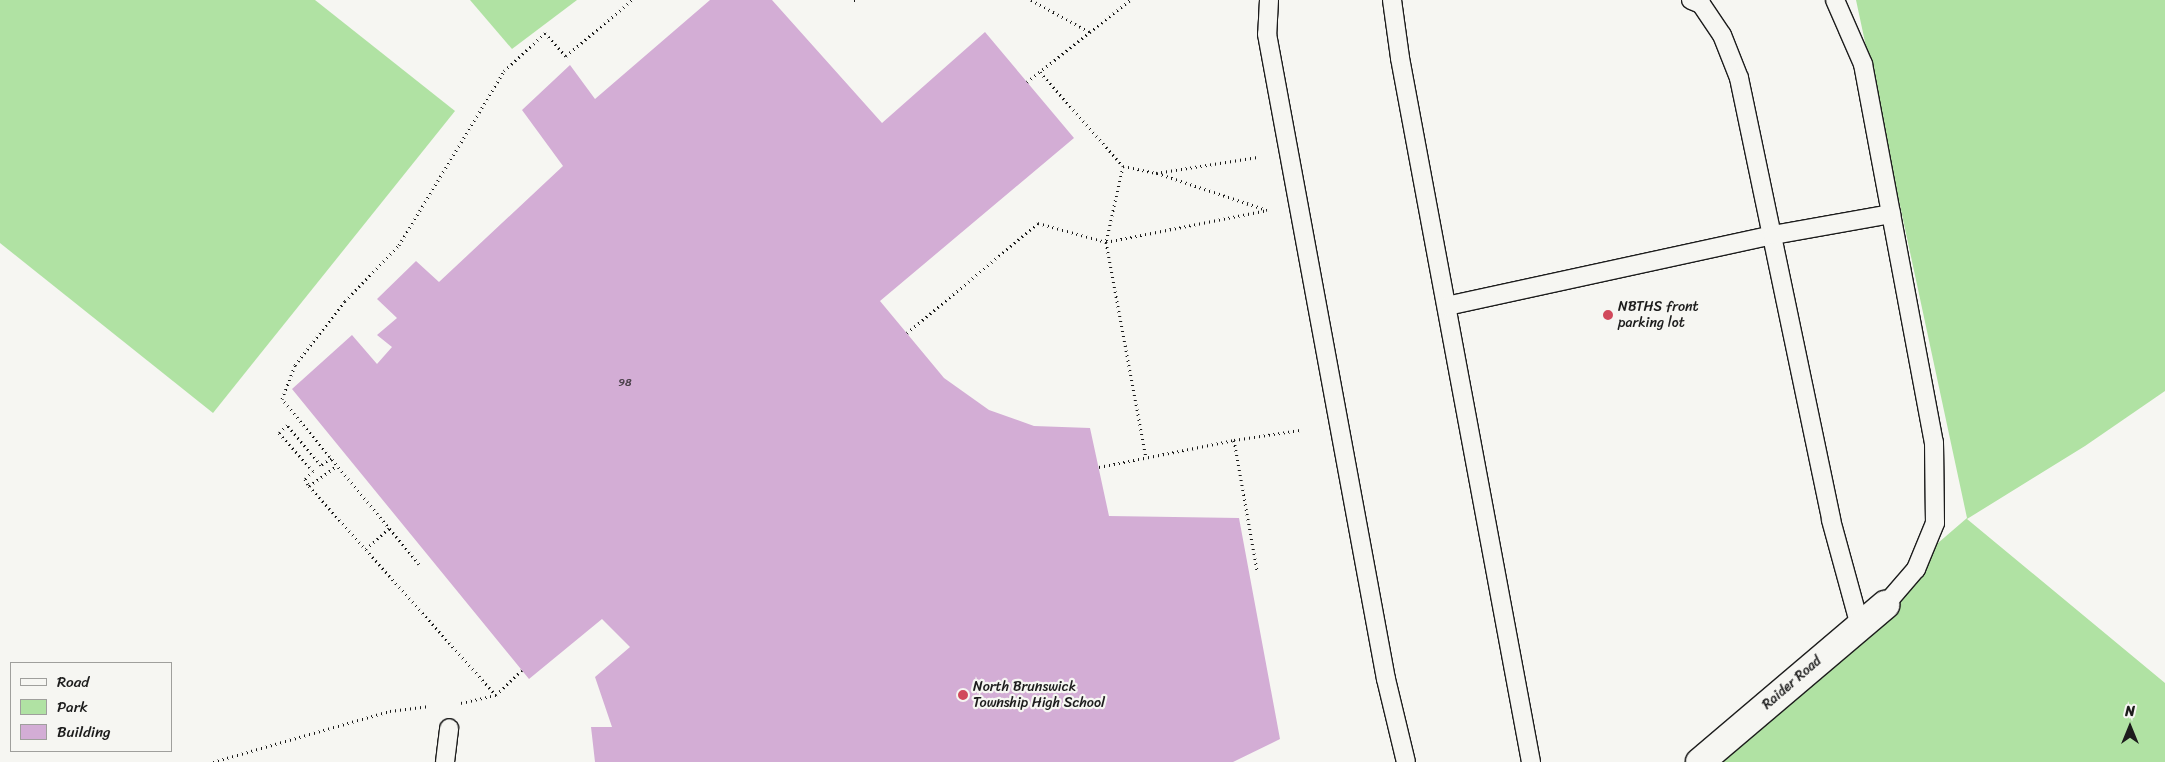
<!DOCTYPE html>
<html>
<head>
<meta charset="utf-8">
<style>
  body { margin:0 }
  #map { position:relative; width:2165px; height:762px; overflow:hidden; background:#f6f6f2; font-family:Sriracha,sans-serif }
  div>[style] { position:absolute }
  .green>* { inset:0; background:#b0e2a3 }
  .building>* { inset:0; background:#d3add5 }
  .path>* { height:3px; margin-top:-1.5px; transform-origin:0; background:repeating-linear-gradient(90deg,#1c1c1c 0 1px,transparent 0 5px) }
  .roads { filter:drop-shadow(1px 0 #1c1c1c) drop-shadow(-1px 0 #1c1c1c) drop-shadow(0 1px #1c1c1c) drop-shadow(0 -1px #1c1c1c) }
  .service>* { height:18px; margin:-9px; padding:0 9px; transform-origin:9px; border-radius:9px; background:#f6f6f2 }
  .minor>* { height:28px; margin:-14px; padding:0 14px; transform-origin:14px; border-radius:14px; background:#f6f6f2 }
  .dots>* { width:14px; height:14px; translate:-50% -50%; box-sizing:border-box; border:2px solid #f6f6f2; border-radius:50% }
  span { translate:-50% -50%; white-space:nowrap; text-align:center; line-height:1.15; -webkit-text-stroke:4.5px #f6f6f2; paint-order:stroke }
  .number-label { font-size:11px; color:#4a404a }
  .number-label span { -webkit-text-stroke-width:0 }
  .poi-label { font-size:14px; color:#1c1c1c }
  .left { translate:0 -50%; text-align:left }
  .street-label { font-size:14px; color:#1c1c1c }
  .legend { position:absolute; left:10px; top:662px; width:162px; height:90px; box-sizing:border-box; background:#f6f6f2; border:1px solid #9f9f9c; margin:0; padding:6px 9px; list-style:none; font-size:15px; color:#1c1c1c }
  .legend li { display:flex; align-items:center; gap:10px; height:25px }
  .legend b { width:25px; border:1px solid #9f9f9c }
  .north { position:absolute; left:2105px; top:702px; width:50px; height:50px; -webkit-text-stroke:4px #f6f6f2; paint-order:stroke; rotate:0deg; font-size:14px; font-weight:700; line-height:20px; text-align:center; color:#1c1c1c }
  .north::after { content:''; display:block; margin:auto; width:18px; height:22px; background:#1c1c1c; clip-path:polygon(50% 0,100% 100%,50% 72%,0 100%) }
</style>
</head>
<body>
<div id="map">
  <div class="green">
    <i style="clip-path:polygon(0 0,315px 0,455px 111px,213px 413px,0 243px)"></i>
    <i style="clip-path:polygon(470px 0,577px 0,512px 49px)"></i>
    <i style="clip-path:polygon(1856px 0,2165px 0,2165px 391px,2085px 446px,1967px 519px,2165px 683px,2165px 762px,1684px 762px,1967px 518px)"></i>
  </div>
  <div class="building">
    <i style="clip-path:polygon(710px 0,772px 0,882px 123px,985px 32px,1074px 138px,880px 301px,944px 378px,989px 410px,1034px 426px,1090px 428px,1109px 516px,1239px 518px,1280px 739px,1233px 762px,595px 762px,591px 727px,612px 727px,595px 677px,630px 647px,602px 619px,529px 679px,292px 389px,352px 335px,377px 364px,392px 347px,377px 335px,397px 318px,377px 299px,416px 261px,439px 282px,563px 166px,522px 110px,570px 65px,595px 99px)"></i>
  </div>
  <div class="path">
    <i style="left:854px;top:0;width:5px"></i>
    <i style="left:1031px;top:0;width:67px;rotate:28.5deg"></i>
    <i style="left:1040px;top:72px;width:125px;rotate:48.6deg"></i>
    <i style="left:1123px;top:166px;width:34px;rotate:12deg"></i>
    <i style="left:1156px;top:173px;width:103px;rotate:-8.9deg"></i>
    <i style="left:1027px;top:82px;width:132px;rotate:-38.5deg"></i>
    <i style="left:1123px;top:166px;width:78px;rotate:102.6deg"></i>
    <i style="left:1106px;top:242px;width:219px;rotate:79.5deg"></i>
    <i style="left:1157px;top:173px;width:116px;rotate:18.6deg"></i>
    <i style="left:907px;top:333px;width:171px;rotate:-40deg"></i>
    <i style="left:1038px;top:223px;width:71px;rotate:15.6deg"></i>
    <i style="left:1106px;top:242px;width:165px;rotate:-11.2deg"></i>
    <i style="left:1234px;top:440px;width:133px;rotate:80deg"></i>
    <i style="left:331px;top:458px;width:12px;rotate:145deg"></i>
    <i style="left:321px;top:465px;width:52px;rotate:-130.4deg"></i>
    <i style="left:287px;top:425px;width:11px;rotate:135deg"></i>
    <i style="left:279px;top:433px;width:51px;rotate:48.2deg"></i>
    <i style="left:313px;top:471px;width:11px;rotate:135deg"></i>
    <i style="left:305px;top:479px;width:8px;rotate:60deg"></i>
    <i style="left:309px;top:486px;width:280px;rotate:48.2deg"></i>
    <i style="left:1099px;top:467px;width:138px;rotate:-11.3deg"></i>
    <i style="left:1234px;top:440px;width:67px;rotate:-8.6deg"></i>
    <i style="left:309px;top:486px;width:34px;rotate:-36deg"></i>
    <i style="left:366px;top:549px;width:31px;rotate:-42deg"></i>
    <i style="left:419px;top:564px;width:214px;rotate:-129.7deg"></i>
    <i style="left:282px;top:399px;width:36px;rotate:-69deg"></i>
    <i style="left:295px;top:365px;width:81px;rotate:-52deg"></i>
    <i style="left:345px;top:301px;width:78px;rotate:-46deg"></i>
    <i style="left:399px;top:245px;width:203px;rotate:-58.9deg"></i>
    <i style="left:504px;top:71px;width:56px;rotate:-42.8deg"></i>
    <i style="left:545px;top:33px;width:31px;rotate:48deg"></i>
    <i style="left:566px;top:56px;width:87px;rotate:-40.3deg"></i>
    <i style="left:461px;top:703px;width:36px;rotate:-13deg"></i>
    <i style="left:496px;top:695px;width:36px;rotate:-44deg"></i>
    <i style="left:213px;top:762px;width:184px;rotate:-16.1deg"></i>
    <i style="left:390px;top:711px;width:40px;rotate:-7.1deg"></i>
  </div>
  <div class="roads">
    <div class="service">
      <i style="left:1269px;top:0;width:34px;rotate:93deg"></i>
      <i style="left:1267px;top:34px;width:656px;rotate:79.55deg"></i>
      <i style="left:1386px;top:679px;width:85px;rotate:76.5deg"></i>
      <i style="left:1392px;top:0;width:59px;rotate:82.1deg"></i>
      <i style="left:1400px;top:58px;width:716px;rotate:79.46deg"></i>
      <i style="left:1691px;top:0;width:11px;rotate:22deg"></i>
      <i style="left:1701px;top:4px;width:37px;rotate:56deg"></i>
      <i style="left:1722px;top:35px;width:46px;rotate:68.4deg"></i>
      <i style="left:1739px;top:78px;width:451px;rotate:78.2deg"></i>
      <i style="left:1831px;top:520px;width:110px;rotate:74.7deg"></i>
      <i style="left:1835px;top:0;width:70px;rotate:66.4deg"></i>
      <i style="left:1863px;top:64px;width:385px;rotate:79.4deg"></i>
      <i style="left:1934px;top:442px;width:81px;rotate:89.3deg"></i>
      <i style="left:1935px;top:523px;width:50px;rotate:112.4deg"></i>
      <i style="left:1916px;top:569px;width:48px;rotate:130.7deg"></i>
      <i style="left:1447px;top:306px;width:334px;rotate:-12.3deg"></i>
      <i style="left:1773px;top:235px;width:120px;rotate:-10.1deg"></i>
      <i style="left:445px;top:762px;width:34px;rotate:-83deg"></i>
    </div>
    <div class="minor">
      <i style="left:1700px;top:762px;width:243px;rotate:-40.3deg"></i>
    </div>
  </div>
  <div class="dots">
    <i style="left:1608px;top:315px;background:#d1495b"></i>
    <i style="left:963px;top:695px;background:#d1495b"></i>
  </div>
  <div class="number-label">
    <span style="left:625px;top:383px">98</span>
  </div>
  <div class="poi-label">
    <span class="left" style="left:1618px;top:315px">NBTHS front<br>parking lot</span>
    <span class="left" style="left:973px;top:695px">North Brunswick<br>Township High School</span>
  </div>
  <div class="street-label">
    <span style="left:1792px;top:683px;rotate:-41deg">Raider Road</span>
  </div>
  <ul class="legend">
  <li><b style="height:6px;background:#f6f6f2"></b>Road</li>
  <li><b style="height:14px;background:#b0e2a3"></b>Park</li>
  <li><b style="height:14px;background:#d3add5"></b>Building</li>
  </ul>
  <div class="north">N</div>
</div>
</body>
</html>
